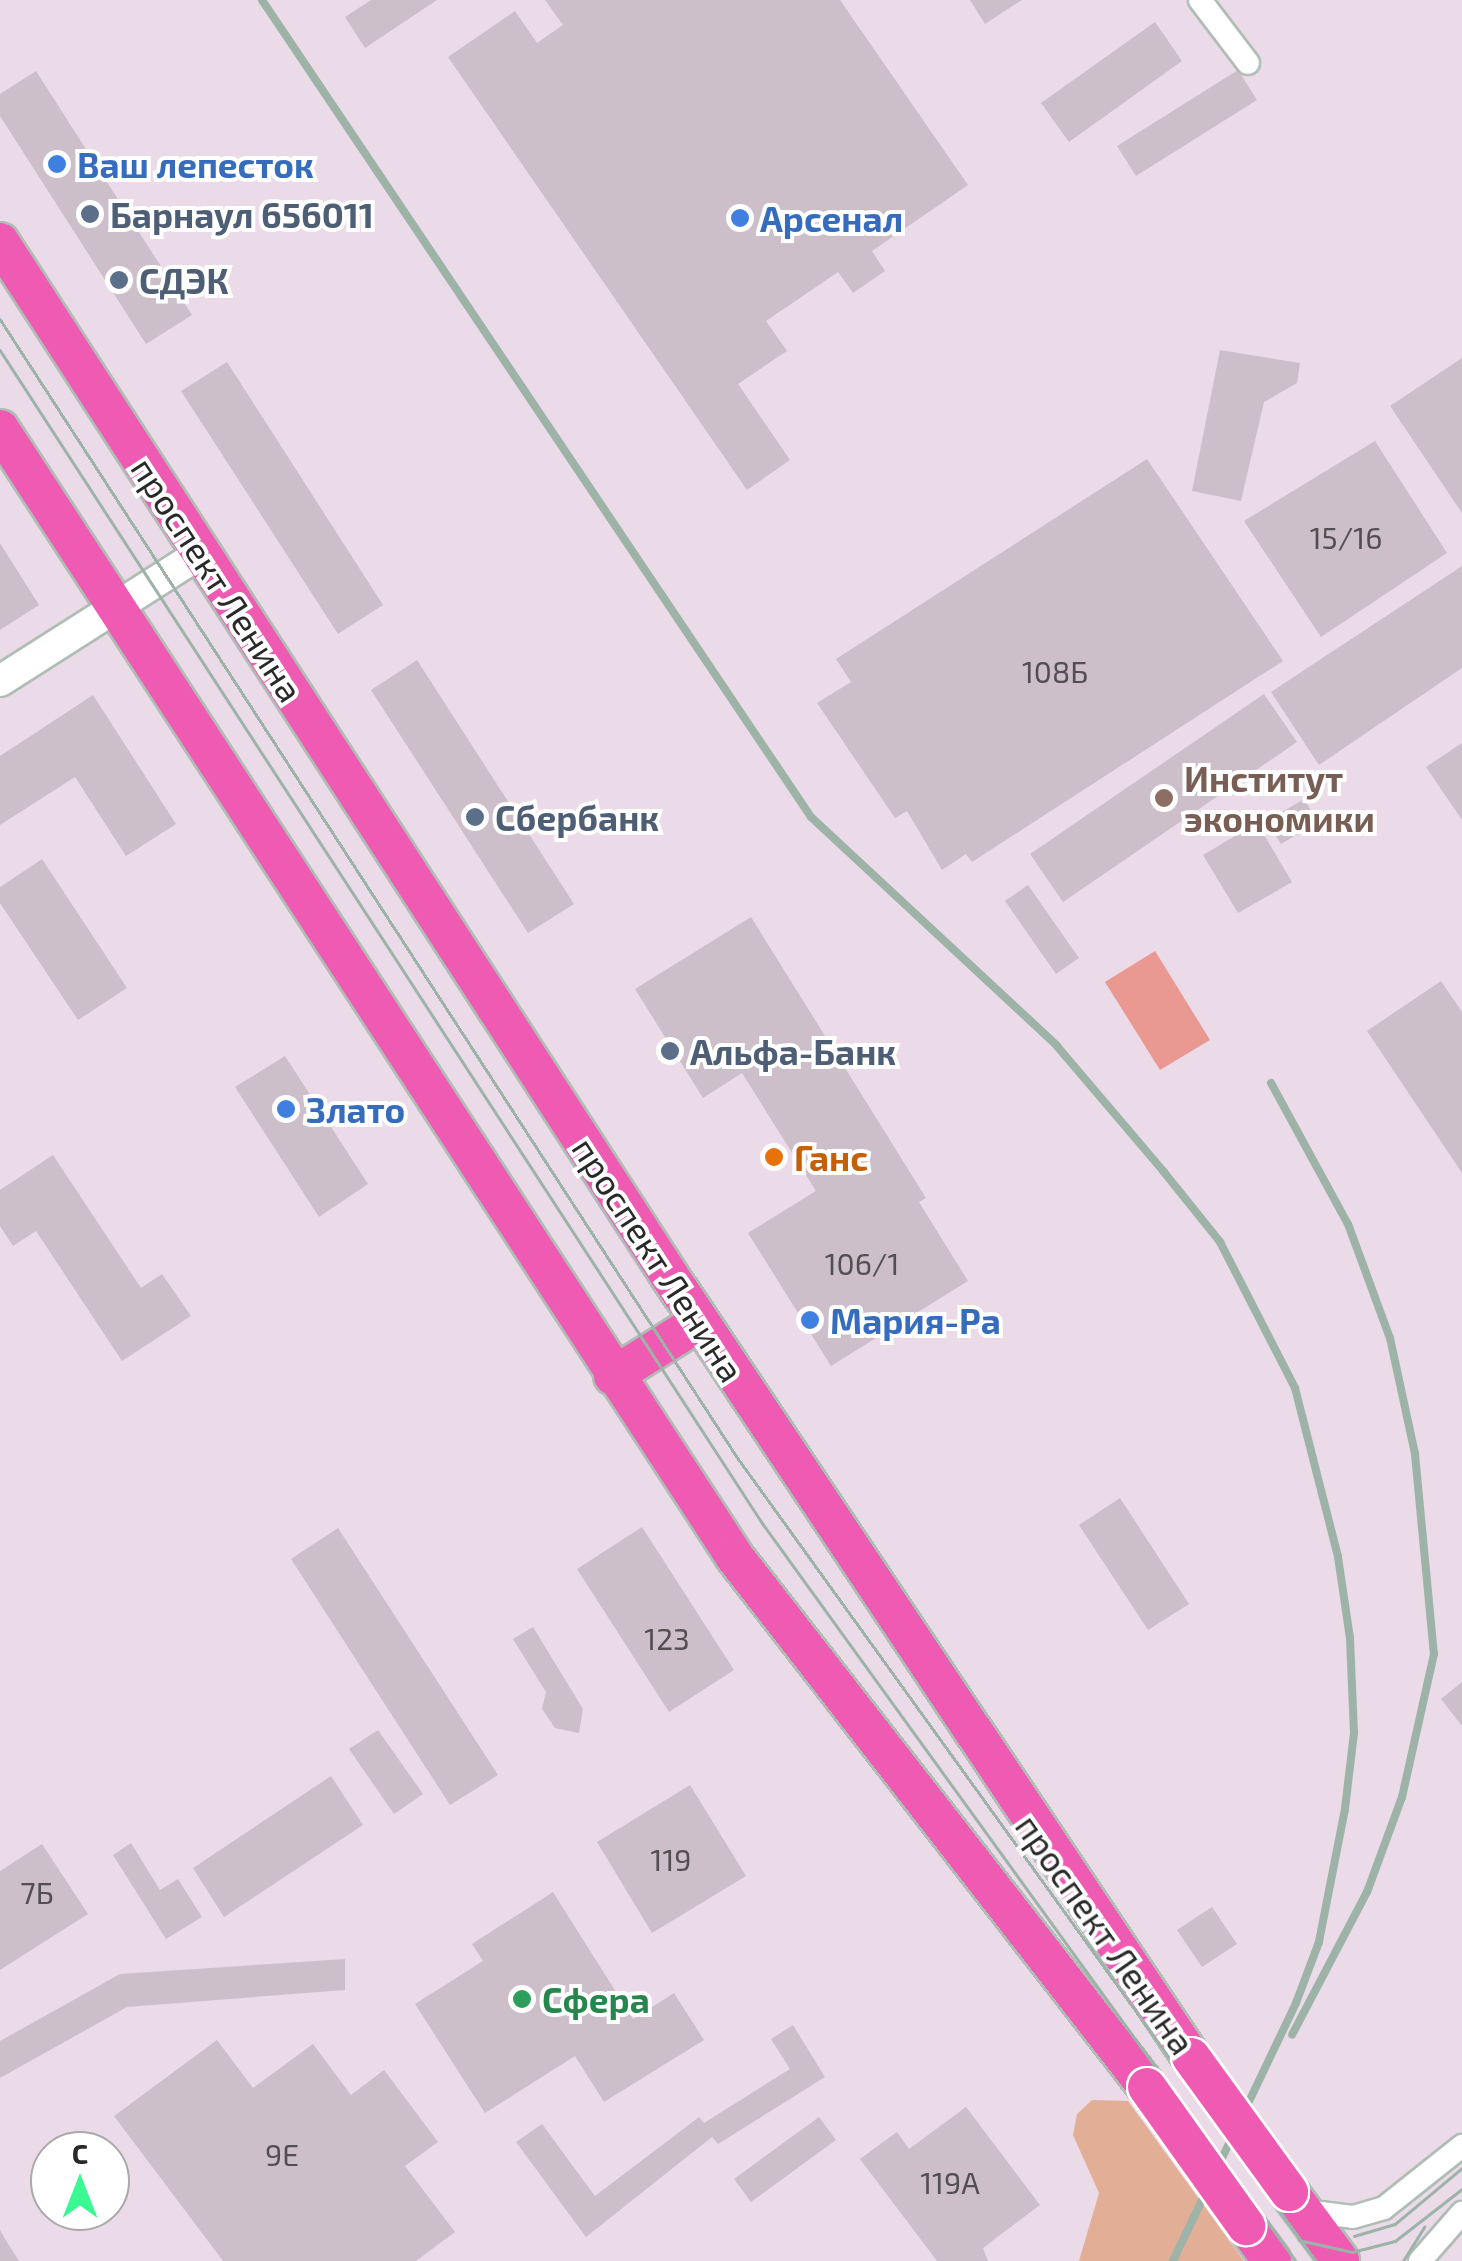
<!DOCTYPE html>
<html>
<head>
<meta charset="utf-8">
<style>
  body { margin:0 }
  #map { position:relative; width:1462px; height:2261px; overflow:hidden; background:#ebdae7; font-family:"Exo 2",sans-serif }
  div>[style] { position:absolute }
  .green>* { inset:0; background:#e2ae96 }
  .pitch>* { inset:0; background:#e99892 }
  .building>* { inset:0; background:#cdbfca }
  .roads { filter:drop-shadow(2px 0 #afbdb5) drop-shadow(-2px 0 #afbdb5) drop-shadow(0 2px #afbdb5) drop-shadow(0 -2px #afbdb5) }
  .minor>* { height:22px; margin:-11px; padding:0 11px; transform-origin:11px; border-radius:11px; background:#fff }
  .tertiary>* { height:30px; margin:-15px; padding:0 15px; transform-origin:15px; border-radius:15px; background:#fff }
  .primary>* { height:38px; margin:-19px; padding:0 19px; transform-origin:19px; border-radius:19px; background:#ef5bb2 }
  .tram>* { height:2.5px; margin:-1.25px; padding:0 1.25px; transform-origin:1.25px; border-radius:1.25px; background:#9db3a8 }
  .rail>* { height:8px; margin:-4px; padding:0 4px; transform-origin:4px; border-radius:4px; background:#9db3a8 }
  .bridges { filter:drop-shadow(2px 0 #fff) drop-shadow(-2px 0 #fff) drop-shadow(0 2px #fff) drop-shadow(0 -2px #fff) }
  .primary-bridge>* { height:38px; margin:-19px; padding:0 19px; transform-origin:19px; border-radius:19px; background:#ef5bb2 }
  .dots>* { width:28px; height:28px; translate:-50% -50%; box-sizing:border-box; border:5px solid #fff; border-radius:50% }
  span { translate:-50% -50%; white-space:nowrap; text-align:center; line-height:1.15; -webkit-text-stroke:8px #fff; paint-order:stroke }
  .number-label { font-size:30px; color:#524e51 }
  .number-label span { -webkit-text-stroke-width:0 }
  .shop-label { font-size:35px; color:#366cbe; font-weight:700 }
  .left { translate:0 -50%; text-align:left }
  .service-label { font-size:35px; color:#4e5e75; font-weight:700 }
  .street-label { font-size:35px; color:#292929 }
  .education-label { font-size:35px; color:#785e54; font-weight:700 }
  .food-label { font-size:35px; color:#c56008; font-weight:700 }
  .leisure-label { font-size:35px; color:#27864d; font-weight:700 }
  .north { position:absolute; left:30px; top:2131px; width:100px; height:100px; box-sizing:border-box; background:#fff; border:2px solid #a9a9a9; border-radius:50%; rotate:0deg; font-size:28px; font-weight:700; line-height:40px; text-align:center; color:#292929 }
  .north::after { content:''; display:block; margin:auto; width:35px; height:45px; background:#3af892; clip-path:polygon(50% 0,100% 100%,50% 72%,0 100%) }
</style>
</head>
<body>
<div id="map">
  <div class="green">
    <i style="clip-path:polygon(1092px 2100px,1128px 2101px,1244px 2261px,1079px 2261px,1099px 2193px,1073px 2135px,1077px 2114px)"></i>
  </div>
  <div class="pitch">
    <i style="clip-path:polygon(1155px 951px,1210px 1040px,1160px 1070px,1105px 982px)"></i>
  </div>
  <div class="building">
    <i style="clip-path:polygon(371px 0,437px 0,365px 48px,345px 17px)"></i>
    <i style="clip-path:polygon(545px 0,840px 0,968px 185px,872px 251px,885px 271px,853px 293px,838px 272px,766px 321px,787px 351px,738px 384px,790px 460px,747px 490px,448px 57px,515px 11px,537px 43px,563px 25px)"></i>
    <i style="clip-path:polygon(970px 0,1022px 0,985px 24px)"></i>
    <i style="clip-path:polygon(1155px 22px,1182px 61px,1069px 142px,1041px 103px)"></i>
    <i style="clip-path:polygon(1238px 70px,1257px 100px,1136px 176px,1117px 146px)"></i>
    <i style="clip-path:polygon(36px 71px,192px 315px,146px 344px,0 116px,0 94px)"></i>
    <i style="clip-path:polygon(1220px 350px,1300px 363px,1297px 383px,1264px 402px,1241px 501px,1192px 491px)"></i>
    <i style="clip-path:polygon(1462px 358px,1462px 513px,1390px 406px)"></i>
    <i style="clip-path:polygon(227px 362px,383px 605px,338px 634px,181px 391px)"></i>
    <i style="clip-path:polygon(1375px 441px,1447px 553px,1321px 637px,1244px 521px)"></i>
    <i style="clip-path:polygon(1147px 459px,1283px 661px,972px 862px,966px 854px,942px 870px,907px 811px,895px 818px,817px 703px,851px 682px,836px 659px)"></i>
    <i style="clip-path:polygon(0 543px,39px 605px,0 630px)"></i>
    <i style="clip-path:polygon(1462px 566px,1462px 668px,1319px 765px,1271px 692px)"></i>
    <i style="clip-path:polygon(417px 660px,574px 904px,528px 933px,371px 690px)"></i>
    <i style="clip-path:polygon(1264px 694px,1297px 742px,1063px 902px,1030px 854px)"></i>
    <i style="clip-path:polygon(93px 695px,176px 824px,126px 856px,75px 777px,0 825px,0 756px)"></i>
    <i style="clip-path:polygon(1462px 743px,1462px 820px,1426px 767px)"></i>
    <i style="clip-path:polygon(1304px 799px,1318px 822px,1281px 844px,1267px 821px)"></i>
    <i style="clip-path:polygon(1257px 823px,1292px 882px,1238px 913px,1203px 855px)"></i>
    <i style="clip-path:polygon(42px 859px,127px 988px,78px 1020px,0 903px,0 887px)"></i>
    <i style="clip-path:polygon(1028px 885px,1079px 958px,1056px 974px,1005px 901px)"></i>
    <i style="clip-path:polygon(751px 917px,926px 1198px,919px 1202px,968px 1281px,831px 1366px,748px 1233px,816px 1191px,742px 1073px,703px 1098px,635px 989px)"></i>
    <i style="clip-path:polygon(1441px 981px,1462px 1012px,1462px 1173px,1367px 1031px)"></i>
    <i style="clip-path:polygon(285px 1056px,368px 1184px,319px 1217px,235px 1087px)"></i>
    <i style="clip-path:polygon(53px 1155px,141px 1288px,162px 1274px,191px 1316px,122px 1361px,36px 1231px,13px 1246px,0 1226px,0 1190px)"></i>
    <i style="clip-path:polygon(1120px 1498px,1189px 1604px,1148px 1630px,1079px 1525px)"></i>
    <i style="clip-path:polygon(642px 1527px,734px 1670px,669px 1712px,577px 1569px)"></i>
    <i style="clip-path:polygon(338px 1528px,498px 1775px,450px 1805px,291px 1559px)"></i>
    <i style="clip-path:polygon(533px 1627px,583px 1709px,579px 1733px,555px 1728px,542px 1709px,546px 1692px,513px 1639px)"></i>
    <i style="clip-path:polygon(1462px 1682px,1462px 1726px,1441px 1699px)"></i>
    <i style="clip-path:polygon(378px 1730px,423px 1794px,394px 1814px,349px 1749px)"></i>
    <i style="clip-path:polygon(331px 1776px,363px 1825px,224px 1917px,193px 1868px)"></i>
    <i style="clip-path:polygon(690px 1785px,746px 1876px,652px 1933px,597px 1842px)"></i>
    <i style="clip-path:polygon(131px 1843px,160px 1890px,178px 1879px,202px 1917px,166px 1939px,113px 1855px)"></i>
    <i style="clip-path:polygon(42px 1844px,88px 1914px,0 1970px,0 1871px)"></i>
    <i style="clip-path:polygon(553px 1892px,633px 2019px,674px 1993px,704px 2040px,604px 2102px,575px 2056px,485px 2113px,415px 2004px,483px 1961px,472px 1944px)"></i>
    <i style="clip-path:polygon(1212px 1907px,1237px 1944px,1202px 1967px,1177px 1930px)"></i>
    <i style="clip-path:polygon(345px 1959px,345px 1990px,127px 2007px,0 2078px,0 2041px,120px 1974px)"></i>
    <i style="clip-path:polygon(793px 2025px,825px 2077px,718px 2144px,712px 2137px,586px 2237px,516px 2142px,542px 2124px,595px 2196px,699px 2117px,704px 2123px,790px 2069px,771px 2039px)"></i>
    <i style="clip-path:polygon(217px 2040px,253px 2088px,313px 2044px,351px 2095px,384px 2070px,438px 2142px,405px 2166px,455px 2232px,416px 2261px,223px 2261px,114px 2116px)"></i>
    <i style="clip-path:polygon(966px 2107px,1040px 2205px,983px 2248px,988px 2261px,937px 2261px,860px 2159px,897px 2132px,909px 2149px)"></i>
    <i style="clip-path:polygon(819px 2117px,836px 2140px,751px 2202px,734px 2179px)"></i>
    <i style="clip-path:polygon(0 2230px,7px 2242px,19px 2261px,0 2261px)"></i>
  </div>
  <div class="roads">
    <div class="minor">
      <i style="left:1200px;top:0;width:79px;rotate:52.7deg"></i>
      <i style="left:1305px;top:2211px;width:48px;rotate:7.1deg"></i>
      <i style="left:1353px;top:2217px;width:32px;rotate:-16deg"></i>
      <i style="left:1384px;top:2208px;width:100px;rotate:-38.5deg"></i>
      <i style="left:1420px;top:2261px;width:64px;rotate:-48.8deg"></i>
    </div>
    <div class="tertiary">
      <i style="left:0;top:681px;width:238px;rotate:-32.5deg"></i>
    </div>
    <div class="primary">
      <i style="left:0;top:242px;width:1231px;rotate:57.07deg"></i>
      <i style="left:669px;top:1275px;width:940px;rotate:56.28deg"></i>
      <i style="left:0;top:429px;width:1345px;rotate:56.92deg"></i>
      <i style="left:734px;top:1556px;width:673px;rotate:52.13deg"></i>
      <i style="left:613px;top:1376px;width:102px;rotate:-32.1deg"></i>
      <i style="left:1289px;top:2192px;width:86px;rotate:53.5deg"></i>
      <i style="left:1246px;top:2226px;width:44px;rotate:53.4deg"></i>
    </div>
  </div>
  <div class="tram">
    <i style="left:0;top:319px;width:1356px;rotate:57.07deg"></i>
    <i style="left:737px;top:1457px;width:991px;rotate:54.24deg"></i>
    <i style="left:0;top:350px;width:1400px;rotate:56.98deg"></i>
    <i style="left:763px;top:1524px;width:910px;rotate:54.13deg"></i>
    <i style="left:1354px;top:2236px;width:43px;rotate:-16.3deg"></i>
    <i style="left:1395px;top:2224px;width:87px;rotate:-39.9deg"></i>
    <i style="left:1299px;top:2240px;width:54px;rotate:12.8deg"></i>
    <i style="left:1352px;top:2252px;width:44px;rotate:-14.3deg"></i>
    <i style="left:1395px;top:2241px;width:85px;rotate:-37.8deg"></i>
    <i style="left:1403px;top:2261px;width:40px;rotate:-58deg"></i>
  </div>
  <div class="rail">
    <i style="left:262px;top:0;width:984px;rotate:56.1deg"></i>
    <i style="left:811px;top:817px;width:335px;rotate:42.9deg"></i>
    <i style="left:1056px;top:1045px;width:167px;rotate:49.6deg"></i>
    <i style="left:1164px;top:1172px;width:90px;rotate:51.3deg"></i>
    <i style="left:1220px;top:1242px;width:164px;rotate:62.8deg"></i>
    <i style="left:1295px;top:1388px;width:174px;rotate:75.7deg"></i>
    <i style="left:1338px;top:1557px;width:82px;rotate:81.6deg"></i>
    <i style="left:1350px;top:1638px;width:95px;rotate:87.6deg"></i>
    <i style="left:1354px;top:1733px;width:77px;rotate:96.8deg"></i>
    <i style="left:1345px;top:1809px;width:136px;rotate:101.1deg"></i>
    <i style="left:1319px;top:1942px;width:65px;rotate:110.7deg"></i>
    <i style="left:1296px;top:2003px;width:286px;rotate:115.5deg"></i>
    <i style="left:1271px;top:1083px;width:161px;rotate:61.4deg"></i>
    <i style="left:1348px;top:1224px;width:121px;rotate:69.8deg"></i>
    <i style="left:1390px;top:1338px;width:119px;rotate:77.8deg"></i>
    <i style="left:1415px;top:1454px;width:201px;rotate:84.6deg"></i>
    <i style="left:1434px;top:1654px;width:147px;rotate:102.6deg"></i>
    <i style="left:1402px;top:1797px;width:101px;rotate:110.2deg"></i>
    <i style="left:1367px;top:1892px;width:161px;rotate:117.7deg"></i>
  </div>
  <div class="bridges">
    <div class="primary-bridge">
      <i style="left:1191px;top:2057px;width:167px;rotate:54deg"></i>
      <i style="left:1147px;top:2087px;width:171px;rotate:54.5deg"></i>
    </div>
  </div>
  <div class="dots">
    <i style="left:57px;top:164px;background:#3f7fe0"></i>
    <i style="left:90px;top:214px;background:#5c6f8a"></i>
    <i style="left:740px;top:218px;background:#3f7fe0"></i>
    <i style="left:119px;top:280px;background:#5c6f8a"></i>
    <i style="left:1164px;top:798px;background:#8d6e63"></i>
    <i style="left:475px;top:817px;background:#5c6f8a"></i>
    <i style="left:670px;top:1051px;background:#5c6f8a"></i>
    <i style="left:286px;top:1109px;background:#3f7fe0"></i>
    <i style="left:774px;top:1157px;background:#e8710a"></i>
    <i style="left:810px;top:1320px;background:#3f7fe0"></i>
    <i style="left:522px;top:1999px;background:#2e9e5b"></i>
  </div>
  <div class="number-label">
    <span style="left:1346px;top:537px">15/16</span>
    <span style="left:1055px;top:671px">108Б</span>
    <span style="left:862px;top:1263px">106/1</span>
    <span style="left:667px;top:1638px">123</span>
    <span style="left:671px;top:1859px">119</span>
    <span style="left:37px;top:1892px">7Б</span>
    <span style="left:282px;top:2154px">9Е</span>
    <span style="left:950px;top:2182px">119А</span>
  </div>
  <div class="shop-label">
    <span class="left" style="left:77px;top:164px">Ваш лепесток</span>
    <span class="left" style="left:760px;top:218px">Арсенал</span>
    <span class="left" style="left:306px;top:1109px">Злато</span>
    <span class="left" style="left:830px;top:1320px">Мария-Ра</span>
  </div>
  <div class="service-label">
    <span class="left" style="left:110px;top:214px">Барнаул 656011</span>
    <span class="left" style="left:139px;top:280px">СДЭК</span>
    <span class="left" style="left:495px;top:817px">Сбербанк</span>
    <span class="left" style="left:690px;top:1051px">Альфа-Банк</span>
  </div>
  <div class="street-label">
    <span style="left:218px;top:579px;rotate:57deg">проспект Ленина</span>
    <span style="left:659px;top:1259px;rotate:57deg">проспект Ленина</span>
    <span style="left:1106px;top:1934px;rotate:55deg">проспект Ленина</span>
  </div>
  <div class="education-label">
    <span class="left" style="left:1184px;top:798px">Институт<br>экономики</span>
  </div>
  <div class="food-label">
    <span class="left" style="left:794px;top:1157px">Ганс</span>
  </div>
  <div class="leisure-label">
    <span class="left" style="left:542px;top:1999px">Сфера</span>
  </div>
  <div class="north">С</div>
</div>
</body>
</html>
